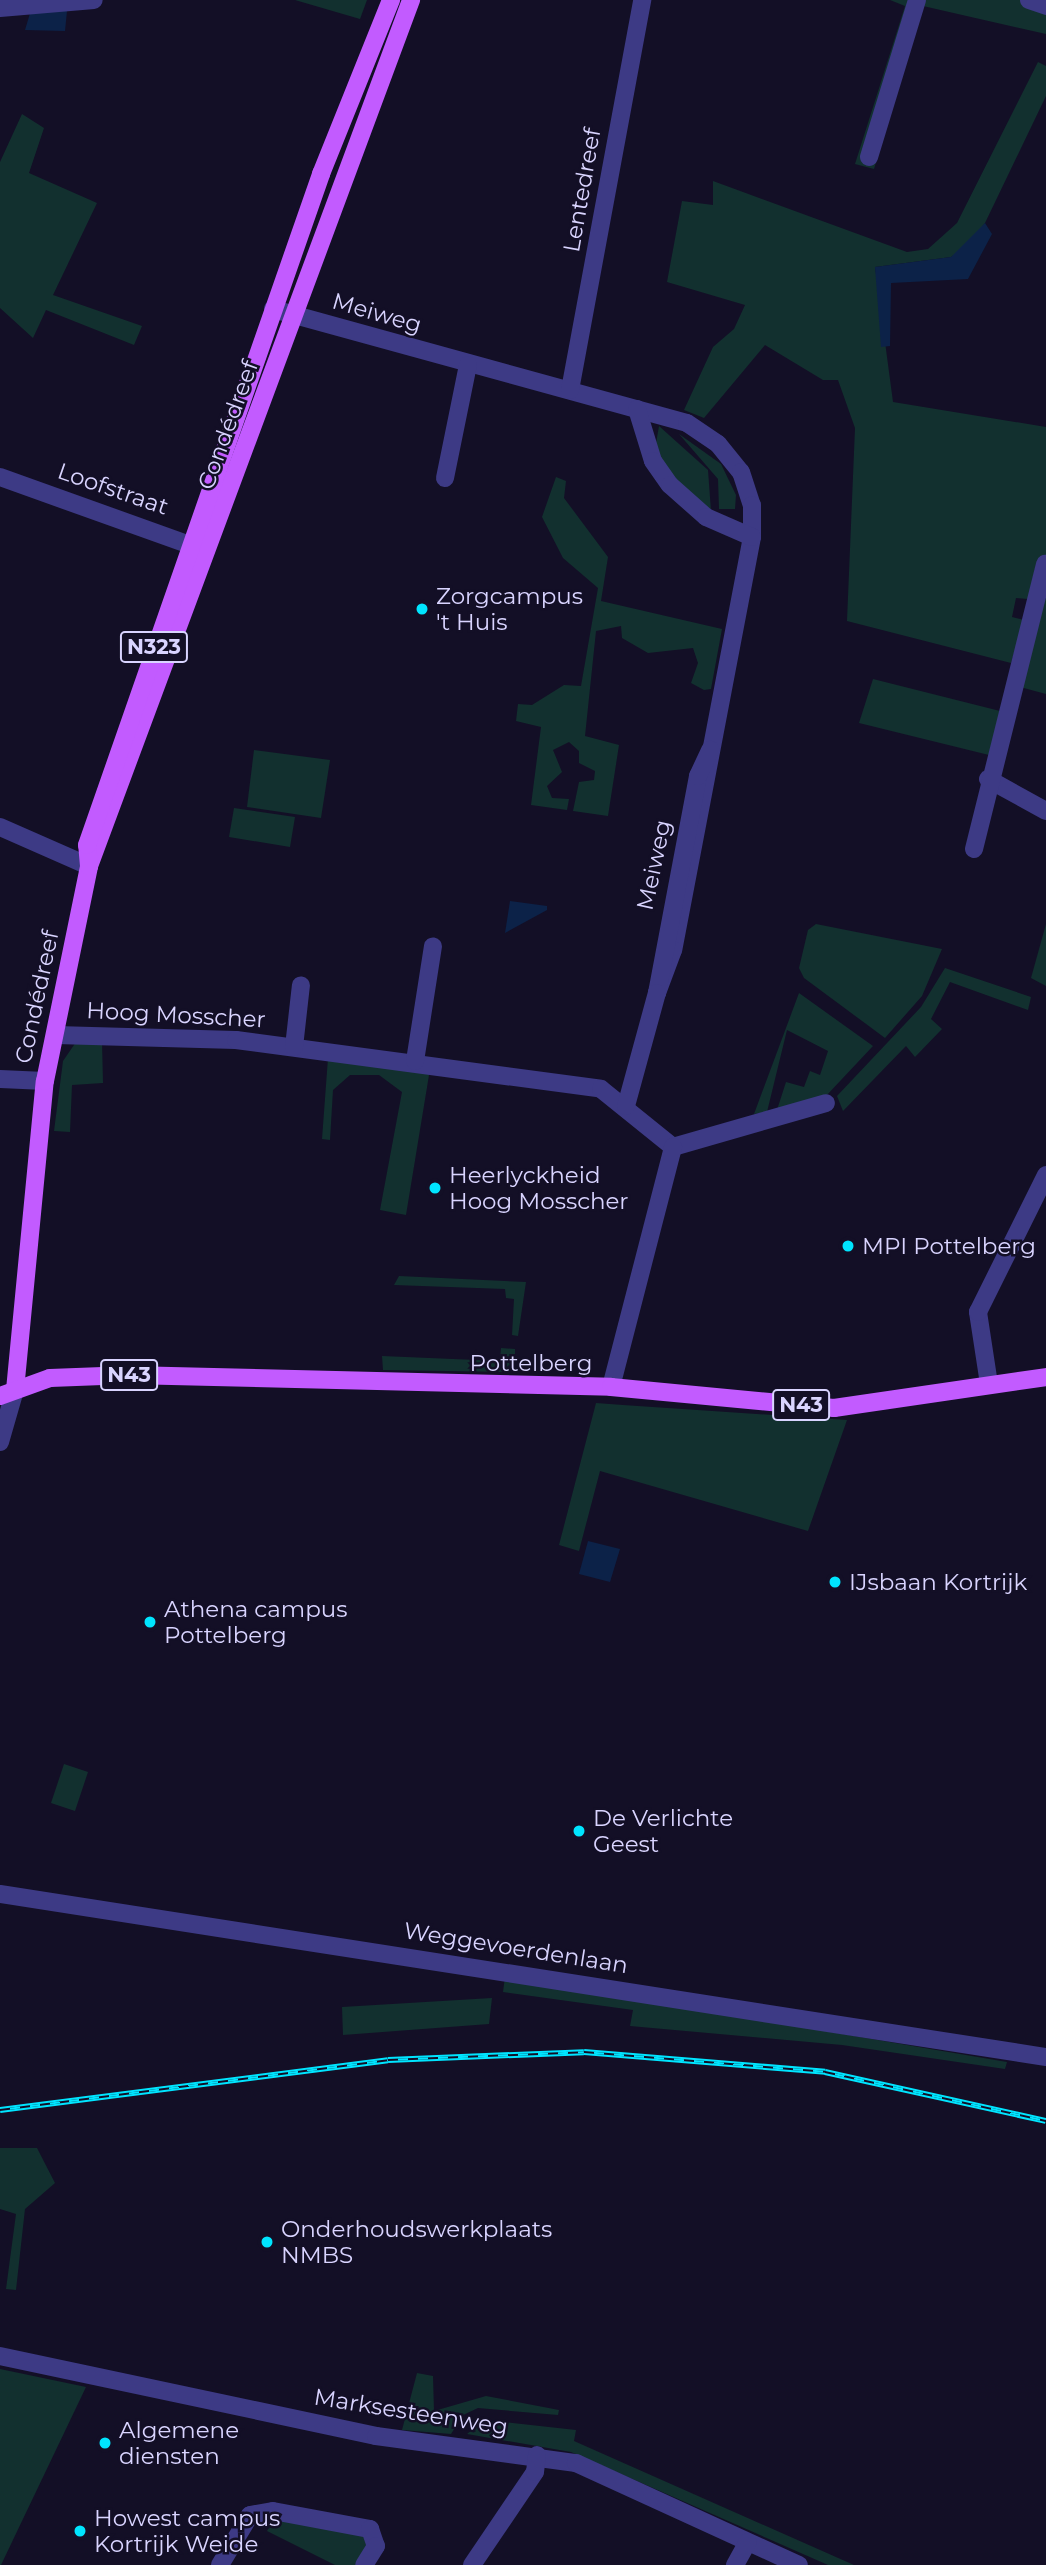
<!DOCTYPE html>
<html>
<head>
<meta charset="utf-8">
<style>
  body { margin:0 }
  #map { position:relative; width:1046px; height:2565px; overflow:hidden; background:#130f26; font-family:Montserrat,sans-serif }
  div>[style] { position:absolute }
  .green>* { inset:0; background:#12302f }
  .water>* { inset:0; background:#0c2248 }
  .minor>* { height:18px; margin:-9px; padding:0 9px; transform-origin:9px; border-radius:9px; background:#3d3a85 }
  .major>* { height:18px; margin:-9px; padding:0 9px; transform-origin:9px; border-radius:9px; background:#c25bff }
  .rail>* { height:6px; margin-top:-3px; transform-origin:0; background:repeating-linear-gradient(90deg,#130f26 0 10px,#00e5ff 0 20px); box-sizing:border-box; border-block:2px solid #00e5ff }
  .dots>* { width:19px; height:19px; translate:-50% -50%; box-sizing:border-box; border:4px solid #130f26; border-radius:50% }
  span { translate:-50% -50%; white-space:nowrap; text-align:center; line-height:1.15; -webkit-text-stroke:5px #130f26; paint-order:stroke }
  .shield-label span { padding:2px 5px; background:#130f26; border:2px solid; border-radius:5px; -webkit-text-stroke-width:0 }
  .shield-label { font-size:21px; color:#d9d4ff; font-weight:700 }
  .street-label { font-size:23px; color:#d9d4ff }
  .poi-label { font-size:23px; color:#d9d4ff }
  .left { translate:0 -50%; text-align:left }
</style>
</head>
<body>
<div id="map">
  <div class="green">
    <i style="clip-path:polygon(295px 0,367px 0,360px 19px)"></i>
    <i style="clip-path:polygon(890px 0,1046px 0,1046px 34px,923px 6px,874px 169px,855px 164px,905px 6px)"></i>
    <i style="clip-path:polygon(1038px 62px,1046px 66px,1046px 96px,985px 223px,964px 249px,951px 257px,875px 267px,893px 402px,1046px 427px,1046px 557px,1037px 560px,1028px 599px,1016px 598px,1012px 617px,1024px 620px,1011px 663px,847px 621px,855px 428px,838px 380px,823px 380px,765px 345px,704px 418px,684px 410px,713px 347px,734px 329px,745px 305px,667px 282px,682px 201px,713px 205px,713px 181px,907px 252px,928px 249px,957px 223px)"></i>
    <i style="clip-path:polygon(22px 114px,44px 128px,29px 173px,97px 203px,53px 295px,142px 326px,134px 345px,46px 310px,33px 338px,0 308px,0 162px)"></i>
    <i style="clip-path:polygon(659px 426px,708px 470px,711px 511px,676px 481px,655px 449px)"></i>
    <i style="clip-path:polygon(679px 434px,721px 464px,736px 495px,735px 509px,719px 509px,718px 479px)"></i>
    <i style="clip-path:polygon(556px 477px,566px 481px,564px 498px,608px 557px,601px 601px,722px 629px,711px 689px,704px 690px,691px 683px,698px 663px,693px 648px,648px 653px,622px 638px,621px 626px,596px 631px,585px 736px,619px 745px,608px 816px,573px 811px,579px 782px,594px 780px,595px 771px,579px 763px,579px 751px,569px 742px,553px 750px,562px 772px,547px 786px,552px 798px,569px 799px,567px 810px,531px 805px,541px 727px,516px 721px,518px 704px,532px 705px,564px 685px,581px 686px,598px 588px,563px 558px,542px 517px)"></i>
    <i style="clip-path:polygon(1046px 585px,1046px 694px,1020px 687px)"></i>
    <i style="clip-path:polygon(873px 679px,1000px 711px,989px 755px,859px 723px)"></i>
    <i style="clip-path:polygon(254px 750px,330px 760px,321px 818px,247px 807px)"></i>
    <i style="clip-path:polygon(234px 808px,295px 817px,290px 847px,229px 837px)"></i>
    <i style="clip-path:polygon(816px 924px,942px 949px,922px 996px,885px 1038px,804px 978px,799px 968px,808px 930px)"></i>
    <i style="clip-path:polygon(1046px 924px,1046px 986px,1031px 978px)"></i>
    <i style="clip-path:polygon(945px 968px,1031px 997px,1028px 1010px,950px 982px,931px 1019px,942px 1029px,915px 1057px,906px 1046px,843px 1111px,837px 1096px,921px 1007px)"></i>
    <i style="clip-path:polygon(799px 993px,873px 1046px,826px 1096px,776px 1113px,786px 1082px,804px 1087px,810px 1071px,820px 1075px,828px 1051px,787px 1030px,767px 1112px,754px 1114px)"></i>
    <i style="clip-path:polygon(102px 1041px,103px 1083px,72px 1085px,70px 1132px,54px 1131px,63px 1061px,76px 1042px)"></i>
    <i style="clip-path:polygon(328px 1058px,430px 1069px,406px 1215px,380px 1210px,402px 1092px,379px 1075px,350px 1075px,333px 1090px,330px 1140px,322px 1139px)"></i>
    <i style="clip-path:polygon(399px 1276px,526px 1282px,518px 1336px,512px 1335px,514px 1299px,506px 1298px,505px 1289px,394px 1285px)"></i>
    <i style="clip-path:polygon(501px 1348px,515px 1349px,515px 1372px,383px 1370px,382px 1356px,500px 1361px)"></i>
    <i style="clip-path:polygon(596px 1403px,623px 1405px,847px 1420px,808px 1531px,600px 1471px,579px 1551px,559px 1545px)"></i>
    <i style="clip-path:polygon(64px 1764px,88px 1772px,75px 1811px,51px 1803px)"></i>
    <i style="clip-path:polygon(505px 1977px,672px 2005px,1007px 2062px,1005px 2069px,842px 2045px,630px 2026px,633px 2010px,503px 1992px)"></i>
    <i style="clip-path:polygon(492px 1998px,489px 2024px,343px 2035px,342px 2007px)"></i>
    <i style="clip-path:polygon(37px 2148px,55px 2183px,25px 2209px,16px 2290px,6px 2289px,16px 2214px,0 2209px,0 2148px)"></i>
    <i style="clip-path:polygon(0 2369px,86px 2387px,1px 2565px,0 2565px)"></i>
    <i style="clip-path:polygon(417px 2373px,433px 2376px,434px 2411px,486px 2396px,559px 2410px,558px 2415px,478px 2408px,463px 2415px,451px 2434px,402px 2430px)"></i>
    <i style="clip-path:polygon(484px 2420px,576px 2430px,574px 2441px,854px 2565px,828px 2565px,571px 2452px,467px 2434px)"></i>
    <i style="clip-path:polygon(274px 2518px,363px 2535px,368px 2550px,357px 2565px,335px 2565px,267px 2531px)"></i>
  </div>
  <div class="water">
    <i style="clip-path:polygon(31px 10px,67px 11px,65px 31px,25px 30px)"></i>
    <i style="clip-path:polygon(985px 223px,992px 234px,968px 279px,891px 283px,890px 346px,881px 347px,875px 267px,951px 257px)"></i>
    <i style="clip-path:polygon(510px 901px,547px 906px,547px 910px,505px 933px)"></i>
    <i style="clip-path:polygon(588px 1541px,620px 1549px,610px 1582px,579px 1574px)"></i>
  </div>
  <div class="minor">
    <i style="left:1029px;top:0;width:18px;rotate:19deg"></i>
    <i style="left:0;top:8px;width:94px;rotate:-4.9deg"></i>
    <i style="left:869px;top:157px;width:164px;rotate:-73deg"></i>
    <i style="left:273px;top:309px;width:429px;rotate:15.4deg"></i>
    <i style="left:687px;top:423px;width:37px;rotate:34deg"></i>
    <i style="left:718px;top:444px;width:36px;rotate:51deg"></i>
    <i style="left:741px;top:472px;width:35px;rotate:72deg"></i>
    <i style="left:752px;top:505px;width:32px;rotate:90deg"></i>
    <i style="left:752px;top:537px;width:420px;rotate:100.8deg"></i>
    <i style="left:673px;top:950px;width:46px;rotate:110.4deg"></i>
    <i style="left:657px;top:993px;width:221px;rotate:-79.3deg"></i>
    <i style="left:698px;top:776px;width:29px;rotate:-65deg"></i>
    <i style="left:570px;top:390px;width:397px;rotate:-79.5deg"></i>
    <i style="left:637px;top:409px;width:54px;rotate:72.9deg"></i>
    <i style="left:653px;top:461px;width:29px;rotate:55deg"></i>
    <i style="left:670px;top:485px;width:48px;rotate:41.6deg"></i>
    <i style="left:706px;top:517px;width:50px;rotate:23.5deg"></i>
    <i style="left:0;top:477px;width:217px;rotate:19.7deg"></i>
    <i style="left:445px;top:478px;width:115px;rotate:-78.5deg"></i>
    <i style="left:988px;top:779px;width:66px;rotate:28.9deg"></i>
    <i style="left:0;top:827px;width:97px;rotate:23.7deg"></i>
    <i style="left:974px;top:849px;width:294px;rotate:-76deg"></i>
    <i style="left:56px;top:1035px;width:180px;rotate:1.6deg"></i>
    <i style="left:236px;top:1040px;width:368px;rotate:7.6deg"></i>
    <i style="left:601px;top:1089px;width:92px;rotate:38.9deg"></i>
    <i style="left:294px;top:1047px;width:62px;rotate:-83.6deg"></i>
    <i style="left:415px;top:1061px;width:116px;rotate:-81.1deg"></i>
    <i style="left:0;top:1079px;width:45px;rotate:2.5deg"></i>
    <i style="left:626px;top:1106px;width:117px;rotate:-74.7deg"></i>
    <i style="left:673px;top:1147px;width:159px;rotate:-16deg"></i>
    <i style="left:989px;top:1384px;width:73px;rotate:-98.7deg"></i>
    <i style="left:978px;top:1312px;width:153px;rotate:-63.6deg"></i>
    <i style="left:611px;top:1387px;width:248px;rotate:-75.5deg"></i>
    <i style="left:0;top:1442px;width:54px;rotate:-73.9deg"></i>
    <i style="left:0;top:1894px;width:1059px;rotate:8.86deg"></i>
    <i style="left:0;top:2356px;width:384px;rotate:12deg"></i>
    <i style="left:376px;top:2436px;width:202px;rotate:7.7deg"></i>
    <i style="left:576px;top:2463px;width:245px;rotate:24.6deg"></i>
    <i style="left:220px;top:2565px;width:58px;rotate:-59deg"></i>
    <i style="left:250px;top:2515px;width:23px;rotate:-10deg"></i>
    <i style="left:273px;top:2511px;width:99px;rotate:10.5deg"></i>
    <i style="left:370px;top:2529px;width:18px;rotate:71deg"></i>
    <i style="left:376px;top:2546px;width:22px;rotate:122deg"></i>
    <i style="left:472px;top:2565px;width:112px;rotate:-55.9deg"></i>
    <i style="left:535px;top:2472px;width:17px;rotate:-83deg"></i>
    <i style="left:735px;top:2565px;width:26px;rotate:-61deg"></i>
  </div>
  <div class="major">
    <i style="left:89px;top:866px;width:924px;rotate:-69.6deg"></i>
    <i style="left:15px;top:1390px;width:310px;rotate:-84.5deg"></i>
    <i style="left:45px;top:1081px;width:219px;rotate:-78.4deg"></i>
    <i style="left:89px;top:866px;width:21px;rotate:-95deg"></i>
    <i style="left:87px;top:845px;width:711px;rotate:-70.77deg"></i>
    <i style="left:321px;top:174px;width:188px;rotate:-68.1deg"></i>
    <i style="left:0;top:1396px;width:53px;rotate:-19.8deg"></i>
    <i style="left:50px;top:1378px;width:79px;rotate:-2.2deg"></i>
    <i style="left:129px;top:1375px;width:482px;rotate:1.4deg"></i>
    <i style="left:611px;top:1387px;width:224px;rotate:5.4deg"></i>
    <i style="left:834px;top:1408px;width:214px;rotate:-8.3deg"></i>
  </div>
  <div class="rail">
    <i style="left:0;top:2110px;width:391px;rotate:-7.3deg"></i>
    <i style="left:388px;top:2060px;width:196px;rotate:-2.3deg"></i>
    <i style="left:584px;top:2052px;width:242px;rotate:4.7deg"></i>
    <i style="left:825px;top:2072px;width:226px;rotate:12.5deg"></i>
  </div>
  <div class="dots">
    <i style="left:422px;top:609px;background:#00e5ff"></i>
    <i style="left:435px;top:1188px;background:#00e5ff"></i>
    <i style="left:848px;top:1246px;background:#00e5ff"></i>
    <i style="left:835px;top:1582px;background:#00e5ff"></i>
    <i style="left:150px;top:1622px;background:#00e5ff"></i>
    <i style="left:579px;top:1831px;background:#00e5ff"></i>
    <i style="left:267px;top:2242px;background:#00e5ff"></i>
    <i style="left:105px;top:2443px;background:#00e5ff"></i>
    <i style="left:80px;top:2531px;background:#00e5ff"></i>
  </div>
  <div class="shield-label">
    <span style="left:154px;top:647px">N323</span>
    <span style="left:129px;top:1375px">N43</span>
    <span style="left:801px;top:1405px">N43</span>
  </div>
  <div class="street-label">
    <span style="left:582px;top:190px;rotate:-80deg">Lentedreef</span>
    <span style="left:377px;top:313px;rotate:16deg">Meiweg</span>
    <span style="left:228px;top:425px;rotate:-70deg">Condédreef</span>
    <span style="left:113px;top:489px;rotate:19deg">Loofstraat</span>
    <span style="left:654px;top:865px;rotate:-78deg">Meiweg</span>
    <span style="left:37px;top:997px;rotate:-78deg">Condédreef</span>
    <span style="left:176px;top:1015px;rotate:3deg">Hoog Mosscher</span>
    <span style="left:531px;top:1363px">Pottelberg</span>
    <span style="left:516px;top:1948px;rotate:9deg">Weggevoerdenlaan</span>
    <span style="left:411px;top:2412px;rotate:9deg">Marksesteenweg</span>
  </div>
  <div class="poi-label">
    <span class="left" style="left:436px;top:609px">Zorgcampus<br>'t Huis</span>
    <span class="left" style="left:449px;top:1188px">Heerlyckheid<br>Hoog Mosscher</span>
    <span class="left" style="left:862px;top:1246px">MPI Pottelberg</span>
    <span class="left" style="left:849px;top:1582px">IJsbaan Kortrijk</span>
    <span class="left" style="left:164px;top:1622px">Athena campus<br>Pottelberg</span>
    <span class="left" style="left:593px;top:1831px">De Verlichte<br>Geest</span>
    <span class="left" style="left:281px;top:2242px">Onderhoudswerkplaats<br>NMBS</span>
    <span class="left" style="left:119px;top:2443px">Algemene<br>diensten</span>
    <span class="left" style="left:94px;top:2531px">Howest campus<br>Kortrijk Weide</span>
  </div>
</div>
</body>
</html>
